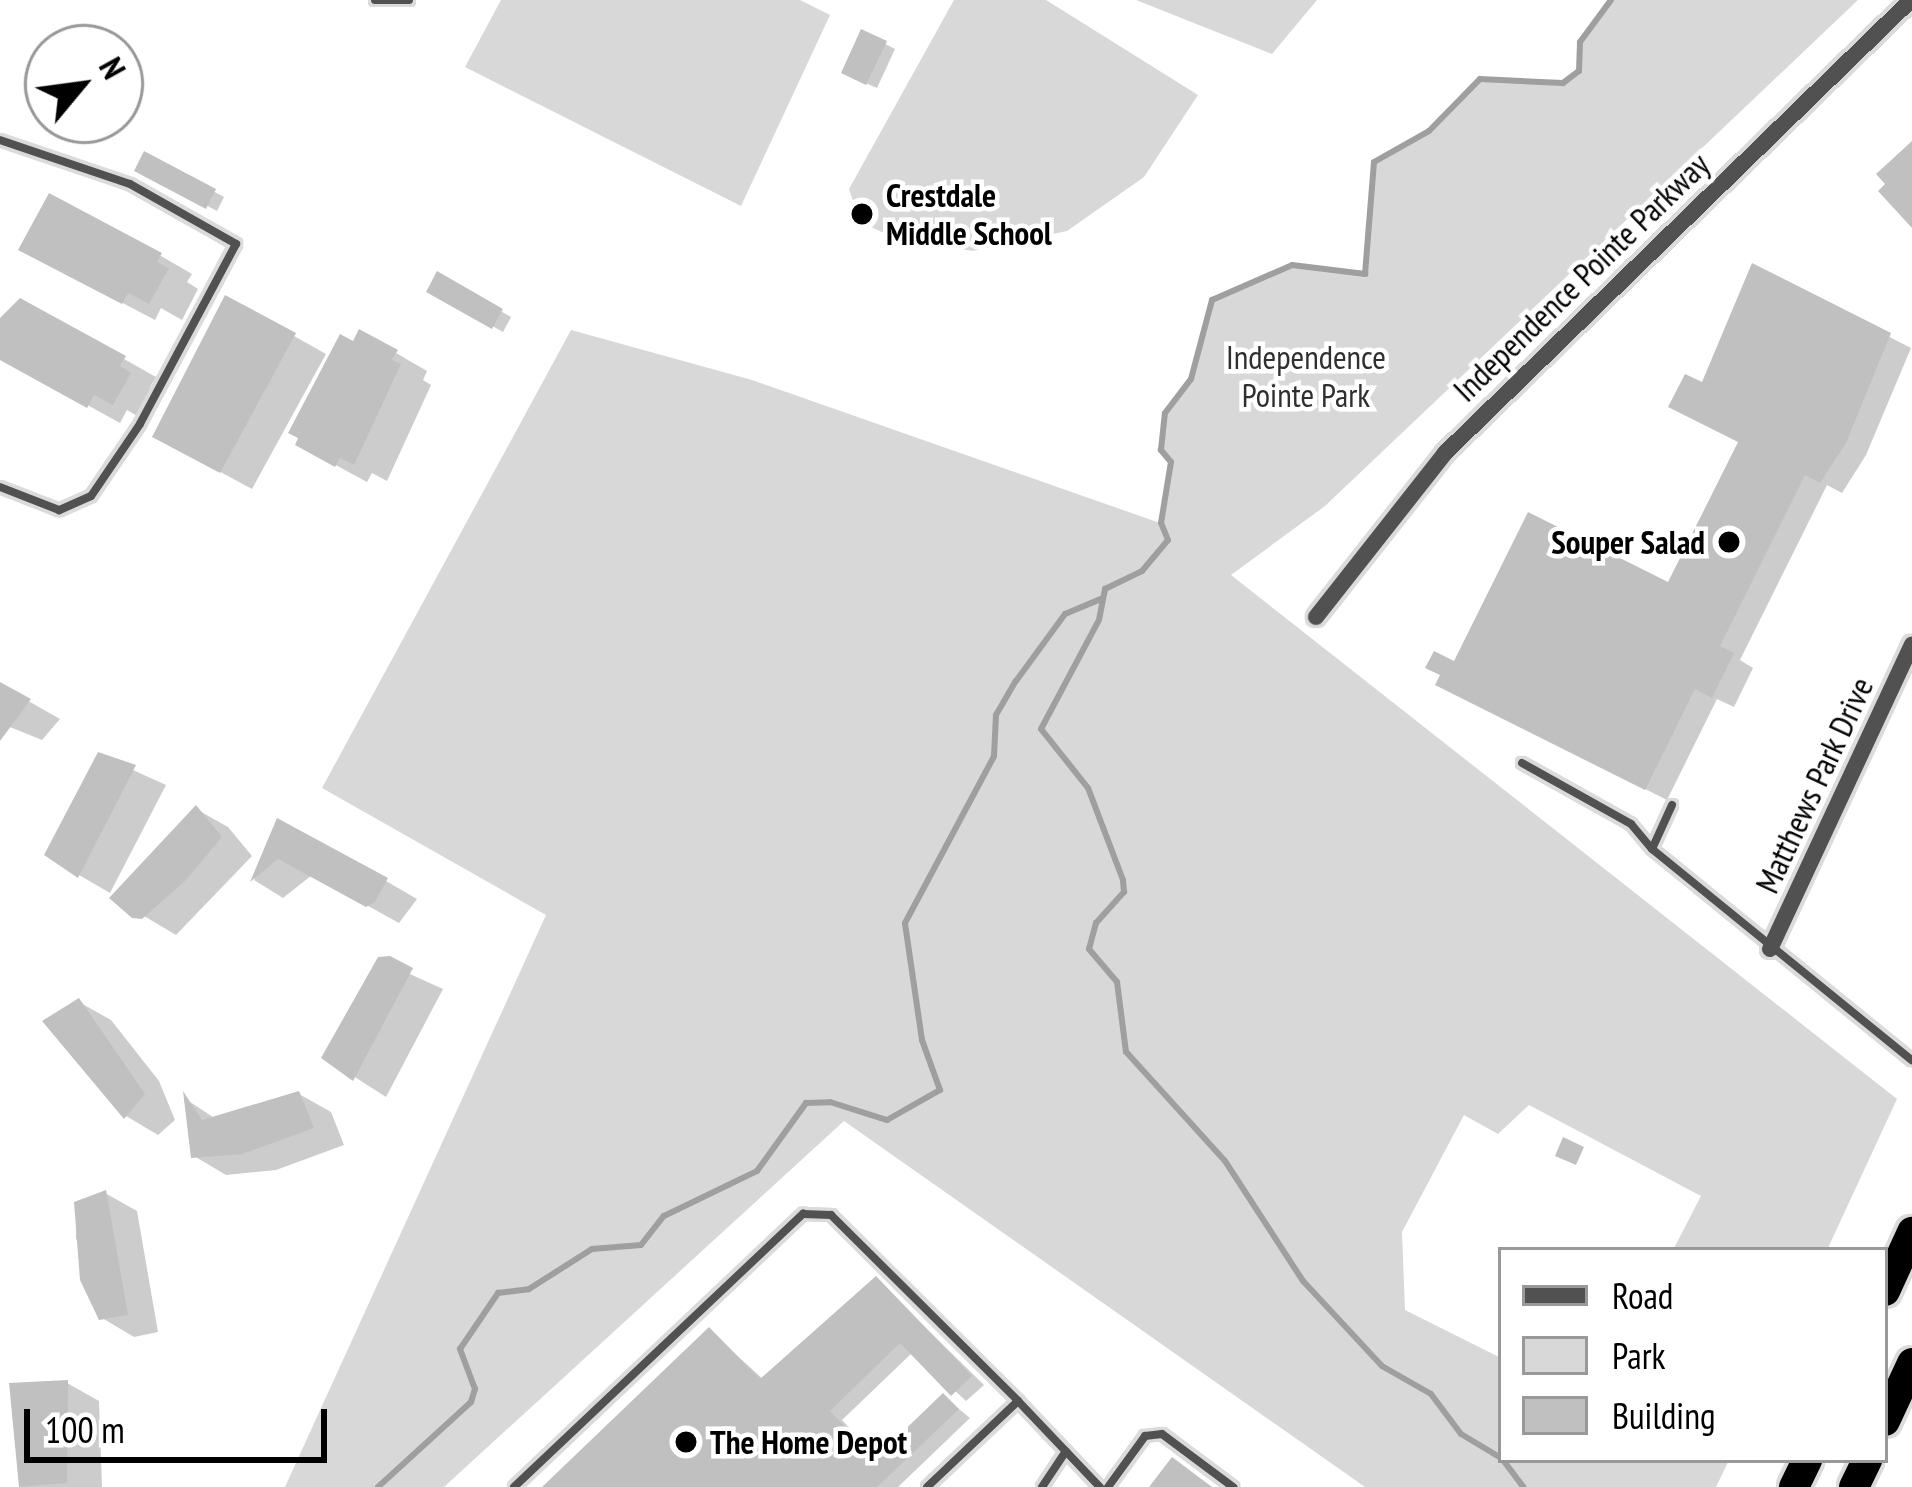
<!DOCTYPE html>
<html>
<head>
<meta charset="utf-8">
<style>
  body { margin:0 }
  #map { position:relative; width:1912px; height:1487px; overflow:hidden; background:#fff; font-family:"PT Sans Narrow",sans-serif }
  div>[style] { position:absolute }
  .green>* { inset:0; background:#d8d8d8 }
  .shadow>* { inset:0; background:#0003 }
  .stream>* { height:6px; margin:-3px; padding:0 3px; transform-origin:3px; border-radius:3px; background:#9f9f9f }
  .building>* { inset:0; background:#c0c0c0 }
  .roads { filter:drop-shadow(3px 0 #dbdbdb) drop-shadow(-3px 0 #dbdbdb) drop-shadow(0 3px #dbdbdb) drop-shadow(0 -3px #dbdbdb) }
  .lane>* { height:8px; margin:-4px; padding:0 4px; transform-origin:4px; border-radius:4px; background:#515151 }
  .street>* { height:16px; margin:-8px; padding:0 8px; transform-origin:8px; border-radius:8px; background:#515151 }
  .highway>* { height:30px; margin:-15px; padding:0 15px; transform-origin:15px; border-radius:15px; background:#000 }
  .dots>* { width:33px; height:33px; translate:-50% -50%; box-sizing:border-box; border:6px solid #fff; border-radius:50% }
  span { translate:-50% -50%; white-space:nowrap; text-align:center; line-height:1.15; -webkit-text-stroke:9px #fff; paint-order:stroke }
  .poi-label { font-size:33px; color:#000; font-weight:700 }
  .left { translate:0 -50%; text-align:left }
  .right { translate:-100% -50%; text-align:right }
  .street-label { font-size:33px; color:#000 }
  .park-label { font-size:33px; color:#2f2f2f }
  .legend { position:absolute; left:1498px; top:1247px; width:390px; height:216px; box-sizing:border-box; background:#fff; border:3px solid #999; margin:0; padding:15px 21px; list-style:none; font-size:36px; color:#000 }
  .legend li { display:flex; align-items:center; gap:24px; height:60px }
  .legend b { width:60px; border:3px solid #999 }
  .north { position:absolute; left:24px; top:24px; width:120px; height:120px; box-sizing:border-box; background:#fff; border:3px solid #999; border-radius:50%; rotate:61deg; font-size:33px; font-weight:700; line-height:48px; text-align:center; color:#000 }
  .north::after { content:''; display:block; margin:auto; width:42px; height:54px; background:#000; clip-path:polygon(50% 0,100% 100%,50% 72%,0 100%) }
  .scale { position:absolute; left:24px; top:1409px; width:303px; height:54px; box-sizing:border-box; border:6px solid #000; border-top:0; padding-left:15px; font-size:36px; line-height:42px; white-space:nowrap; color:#000; -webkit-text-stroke:9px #fff; paint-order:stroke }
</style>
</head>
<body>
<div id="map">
  <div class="green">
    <i style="clip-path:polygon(501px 0,800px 0,830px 15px,741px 206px,465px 67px)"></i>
    <i style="clip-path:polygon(954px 0,1046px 0,1198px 95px,1144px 177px,1067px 231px,972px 251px,886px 234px,860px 222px,849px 189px)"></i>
    <i style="clip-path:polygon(1136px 0,1317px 0,1272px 54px)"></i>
    <i style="clip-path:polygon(1611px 0,1858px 0,1325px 506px,1231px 575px,1897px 1099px,1827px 1250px,1673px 1250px,1701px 1196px,1529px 1105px,1498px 1134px,1464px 1115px,1402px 1232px,1405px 1310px,1501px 1358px,1501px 1460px,1729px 1460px,1716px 1487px,1365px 1487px,844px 1121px,444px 1487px,285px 1487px,546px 915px,322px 788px,571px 330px,752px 380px,1160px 523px,1171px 463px,1161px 450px,1165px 413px,1191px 379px,1212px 300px,1292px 265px,1364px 274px,1374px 162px,1429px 131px,1480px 79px,1563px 83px,1579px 71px,1580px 42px)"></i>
  </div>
  <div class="shadow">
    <i style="clip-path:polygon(885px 44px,895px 49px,877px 88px,854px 78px)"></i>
    <i style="clip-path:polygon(145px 155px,224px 197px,217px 211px,138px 169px)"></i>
    <i style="clip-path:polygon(161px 256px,192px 274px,187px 282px,198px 289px,182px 320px,161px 308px,155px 320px,54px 267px)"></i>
    <i style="clip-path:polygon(1753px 267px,1911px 348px,1866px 455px,1842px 493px,1827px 485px,1740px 660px,1753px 668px,1734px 707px,1717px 699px,1667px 800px,1460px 696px,1456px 665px,1670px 586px,1741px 442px,1703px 386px)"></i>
    <i style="clip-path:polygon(438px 275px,511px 317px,503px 332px,430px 291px)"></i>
    <i style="clip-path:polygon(0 330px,124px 359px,156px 377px,150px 387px,161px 393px,146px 421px,127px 410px,120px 423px,0 357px)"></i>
    <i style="clip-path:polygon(294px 336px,326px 354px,252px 489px,187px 454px)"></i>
    <i style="clip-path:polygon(396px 353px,427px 371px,423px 380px,431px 385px,387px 481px,372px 473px,367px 482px,330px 462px)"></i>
    <i style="clip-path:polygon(0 685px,60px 719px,42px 740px,0 723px)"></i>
    <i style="clip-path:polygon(100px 755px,166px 785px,110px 893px,79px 875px)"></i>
    <i style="clip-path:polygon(196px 809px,228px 827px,252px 856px,176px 935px,144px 916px)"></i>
    <i style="clip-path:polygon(278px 822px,386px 881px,417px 899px,399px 923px,312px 875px,283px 898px,254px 880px)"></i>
    <i style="clip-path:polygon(379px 960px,443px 989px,386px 1097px,325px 1058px)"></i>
    <i style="clip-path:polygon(79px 1002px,111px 1020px,159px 1081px,175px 1120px,158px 1135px,126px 1116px)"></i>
    <i style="clip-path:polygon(299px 1094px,331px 1112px,344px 1145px,276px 1170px,226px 1175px,194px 1156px,184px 1098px,216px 1119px)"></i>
    <i style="clip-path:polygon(105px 1193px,137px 1211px,158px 1332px,134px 1337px,102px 1318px,76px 1238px,77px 1204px)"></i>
    <i style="clip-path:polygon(877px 1280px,984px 1385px,966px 1401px,913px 1352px,842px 1420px,871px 1451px,891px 1447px,944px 1397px,970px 1418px,898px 1487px,546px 1487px,710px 1331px,764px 1380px)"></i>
    <i style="clip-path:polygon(67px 1383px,99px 1401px,102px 1487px,22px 1487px,12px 1385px)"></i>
  </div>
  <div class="stream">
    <i style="left:1501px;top:1458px;width:47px;rotate:-149deg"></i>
    <i style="left:1461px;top:1434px;width:50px;rotate:-126.9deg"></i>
    <i style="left:1431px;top:1394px;width:56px;rotate:-150.3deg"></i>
    <i style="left:1382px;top:1366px;width:116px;rotate:-132.9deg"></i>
    <i style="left:1303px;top:1281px;width:143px;rotate:-123deg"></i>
    <i style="left:1225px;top:1161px;width:147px;rotate:-132.2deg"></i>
    <i style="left:1126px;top:1052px;width:71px;rotate:-97.3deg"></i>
    <i style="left:1117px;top:982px;width:43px;rotate:-130.3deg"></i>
    <i style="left:1089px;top:949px;width:27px;rotate:-75deg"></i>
    <i style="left:1096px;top:923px;width:42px;rotate:-47.9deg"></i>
    <i style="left:1124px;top:892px;width:12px;rotate:-95deg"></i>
    <i style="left:1123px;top:880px;width:98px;rotate:-110.8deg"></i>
    <i style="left:1088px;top:788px;width:75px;rotate:-128.5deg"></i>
    <i style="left:1041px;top:729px;width:123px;rotate:-62deg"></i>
    <i style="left:1099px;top:620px;width:32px;rotate:-79deg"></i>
    <i style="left:1105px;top:589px;width:41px;rotate:-25.9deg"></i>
    <i style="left:1142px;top:571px;width:40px;rotate:-50deg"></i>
    <i style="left:1168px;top:540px;width:18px;rotate:-112deg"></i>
    <i style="left:1161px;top:523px;width:62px;rotate:-80.7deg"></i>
    <i style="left:1171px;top:462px;width:16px;rotate:-130deg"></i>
    <i style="left:1161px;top:450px;width:37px;rotate:-84deg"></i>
    <i style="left:1165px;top:413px;width:43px;rotate:-52.6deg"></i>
    <i style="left:1191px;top:379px;width:82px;rotate:-75.1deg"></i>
    <i style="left:1212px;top:300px;width:87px;rotate:-23.6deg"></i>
    <i style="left:1292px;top:265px;width:74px;rotate:7deg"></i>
    <i style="left:1365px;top:274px;width:112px;rotate:-85.4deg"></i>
    <i style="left:1374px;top:162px;width:63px;rotate:-29.4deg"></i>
    <i style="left:1429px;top:131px;width:73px;rotate:-45.6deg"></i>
    <i style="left:1480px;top:79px;width:83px;rotate:2.8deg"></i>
    <i style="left:1563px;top:83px;width:20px;rotate:-37deg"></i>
    <i style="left:1579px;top:71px;width:29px;rotate:-88deg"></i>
    <i style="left:1580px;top:42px;width:52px;rotate:-53.6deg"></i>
    <i style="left:1503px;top:1460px;width:34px;rotate:53deg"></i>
    <i style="left:378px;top:1487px;width:126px;rotate:-42.4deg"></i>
    <i style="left:471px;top:1402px;width:14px;rotate:-73deg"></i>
    <i style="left:475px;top:1389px;width:43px;rotate:-110.6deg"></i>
    <i style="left:460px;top:1349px;width:68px;rotate:-55.8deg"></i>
    <i style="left:498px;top:1293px;width:31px;rotate:-7deg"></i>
    <i style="left:529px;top:1289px;width:75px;rotate:-32.4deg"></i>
    <i style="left:592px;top:1249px;width:49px;rotate:-4.7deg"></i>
    <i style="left:641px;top:1245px;width:37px;rotate:-52deg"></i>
    <i style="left:664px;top:1216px;width:103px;rotate:-25.8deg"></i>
    <i style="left:757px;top:1171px;width:84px;rotate:-54.2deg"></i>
    <i style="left:806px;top:1103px;width:24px;rotate:-2deg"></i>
    <i style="left:830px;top:1102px;width:60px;rotate:17.5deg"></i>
    <i style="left:887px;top:1120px;width:61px;rotate:-29.5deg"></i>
    <i style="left:940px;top:1090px;width:53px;rotate:-109.8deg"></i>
    <i style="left:922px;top:1040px;width:118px;rotate:-98.3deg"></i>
    <i style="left:905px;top:923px;width:189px;rotate:-61.9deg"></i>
    <i style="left:994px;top:756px;width:41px;rotate:-87.2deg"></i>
    <i style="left:996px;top:715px;width:39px;rotate:-60deg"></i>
    <i style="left:1016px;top:681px;width:83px;rotate:-53.8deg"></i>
    <i style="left:1065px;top:614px;width:41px;rotate:-22.8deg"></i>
  </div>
  <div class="building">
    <i style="clip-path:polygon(861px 29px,887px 41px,866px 85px,841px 73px)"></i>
    <i style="clip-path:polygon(1912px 141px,1912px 228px,1878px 191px,1885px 184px,1876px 174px)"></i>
    <i style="clip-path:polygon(144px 151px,216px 189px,206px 209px,134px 171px)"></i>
    <i style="clip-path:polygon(49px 193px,162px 253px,157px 262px,169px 268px,149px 304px,128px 293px,122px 304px,18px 250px)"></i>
    <i style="clip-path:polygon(1752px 263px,1891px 333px,1846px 443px,1820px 483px,1805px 475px,1720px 646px,1734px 653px,1712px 698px,1695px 689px,1645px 790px,1435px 685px,1440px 675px,1425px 668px,1434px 651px,1454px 661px,1528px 512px,1668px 582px,1738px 442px,1668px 407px,1685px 374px,1702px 382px)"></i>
    <i style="clip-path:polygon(437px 271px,503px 309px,492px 329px,426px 292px)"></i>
    <i style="clip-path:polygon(225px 295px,296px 333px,220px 473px,152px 437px)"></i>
    <i style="clip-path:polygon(20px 298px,126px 356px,120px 366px,131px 373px,113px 405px,94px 395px,87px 408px,0 360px,0 318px)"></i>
    <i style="clip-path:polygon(359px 329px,398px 350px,392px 360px,401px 364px,354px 465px,340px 458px,335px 467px,295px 445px,298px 438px,288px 433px,340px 334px,353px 341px)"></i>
    <i style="clip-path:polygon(0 682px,31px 699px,0 741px)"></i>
    <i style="clip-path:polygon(98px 752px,136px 765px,78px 878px,44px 855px)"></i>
    <i style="clip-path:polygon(196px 805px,222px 837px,185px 881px,142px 919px,132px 918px,109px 898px)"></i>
    <i style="clip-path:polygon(277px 818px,388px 878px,375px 902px,366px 907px,278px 859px,250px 882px)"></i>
    <i style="clip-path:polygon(390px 956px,413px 968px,353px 1081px,321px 1058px,378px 957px)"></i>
    <i style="clip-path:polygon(79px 998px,145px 1094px,124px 1119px,42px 1021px)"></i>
    <i style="clip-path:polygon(183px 1091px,202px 1120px,299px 1091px,314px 1128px,242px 1154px,191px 1158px)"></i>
    <i style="clip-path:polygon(1563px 1137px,1584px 1147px,1576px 1165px,1555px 1156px)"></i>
    <i style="clip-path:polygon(106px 1190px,128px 1315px,99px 1320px,80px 1280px,74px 1202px)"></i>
    <i style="clip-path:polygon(876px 1276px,972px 1376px,951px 1396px,900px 1343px,830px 1411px,868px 1450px,881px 1437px,889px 1445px,943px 1393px,959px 1409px,877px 1487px,542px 1487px,709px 1327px,760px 1379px)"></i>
    <i style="clip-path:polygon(68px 1380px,67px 1483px,19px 1487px,9px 1383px)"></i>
    <i style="clip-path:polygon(1172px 1457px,1212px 1487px,1149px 1487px)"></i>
  </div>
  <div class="roads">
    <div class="lane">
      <i style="left:375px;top:0;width:34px"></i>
      <i style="left:0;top:140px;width:137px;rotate:18.7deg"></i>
      <i style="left:130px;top:184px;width:122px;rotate:29.5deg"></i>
      <i style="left:236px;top:244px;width:204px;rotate:118.1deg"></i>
      <i style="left:140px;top:424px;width:87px;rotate:124.2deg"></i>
      <i style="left:91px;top:496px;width:35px;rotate:156deg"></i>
      <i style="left:59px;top:510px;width:63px;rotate:-158.7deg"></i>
      <i style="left:1522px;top:763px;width:125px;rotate:29.2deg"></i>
      <i style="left:1631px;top:824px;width:33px;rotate:50deg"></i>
      <i style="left:1672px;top:805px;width:48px;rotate:114.4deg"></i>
      <i style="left:1652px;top:849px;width:335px;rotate:39.1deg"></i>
      <i style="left:1018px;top:1401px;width:119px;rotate:46.4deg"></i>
      <i style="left:514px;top:1487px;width:398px;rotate:-43.4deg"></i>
      <i style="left:803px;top:1214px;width:28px;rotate:2deg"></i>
      <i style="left:831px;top:1215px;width:264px;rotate:44.8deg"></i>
      <i style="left:1018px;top:1401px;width:125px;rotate:136.6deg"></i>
      <i style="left:1042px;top:1487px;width:43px;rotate:-56.3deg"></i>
      <i style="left:1108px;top:1487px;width:63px;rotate:-54deg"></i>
      <i style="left:1145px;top:1436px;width:17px;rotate:-7deg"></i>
      <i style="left:1162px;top:1434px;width:89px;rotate:36.7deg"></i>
    </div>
    <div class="street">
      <i style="left:1316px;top:617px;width:209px;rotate:-51.8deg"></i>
      <i style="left:1445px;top:453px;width:650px;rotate:-44.19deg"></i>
      <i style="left:1770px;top:949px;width:336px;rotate:-65deg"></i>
    </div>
    <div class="highway">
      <i style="left:1885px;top:1291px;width:65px;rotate:-65.4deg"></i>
      <i style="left:1885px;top:1421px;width:64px;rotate:-65deg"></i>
      <i style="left:1794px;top:1487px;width:30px;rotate:-64deg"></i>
      <i style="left:1854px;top:1487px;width:30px;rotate:-64deg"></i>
    </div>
  </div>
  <div class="dots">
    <i style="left:862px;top:214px;background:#000"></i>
    <i style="left:1729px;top:542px;background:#000"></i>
    <i style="left:686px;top:1442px;background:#000"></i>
  </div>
  <div class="poi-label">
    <span class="left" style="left:886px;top:214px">Crestdale<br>Middle School</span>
    <span class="right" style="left:1705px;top:542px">Souper Salad</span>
    <span class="left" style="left:710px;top:1442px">The Home Depot</span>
  </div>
  <div class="street-label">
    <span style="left:1581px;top:277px;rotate:-44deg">Independence Pointe Parkway</span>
    <span style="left:1814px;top:785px;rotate:-65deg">Matthews Park Drive</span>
  </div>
  <div class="park-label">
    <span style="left:1306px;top:376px">Independence<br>Pointe Park</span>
  </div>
  <ul class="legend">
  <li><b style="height:15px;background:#515151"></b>Road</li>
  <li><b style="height:33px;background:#d8d8d8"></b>Park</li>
  <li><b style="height:33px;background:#c0c0c0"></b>Building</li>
  </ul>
  <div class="north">N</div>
  <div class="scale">100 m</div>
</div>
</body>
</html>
